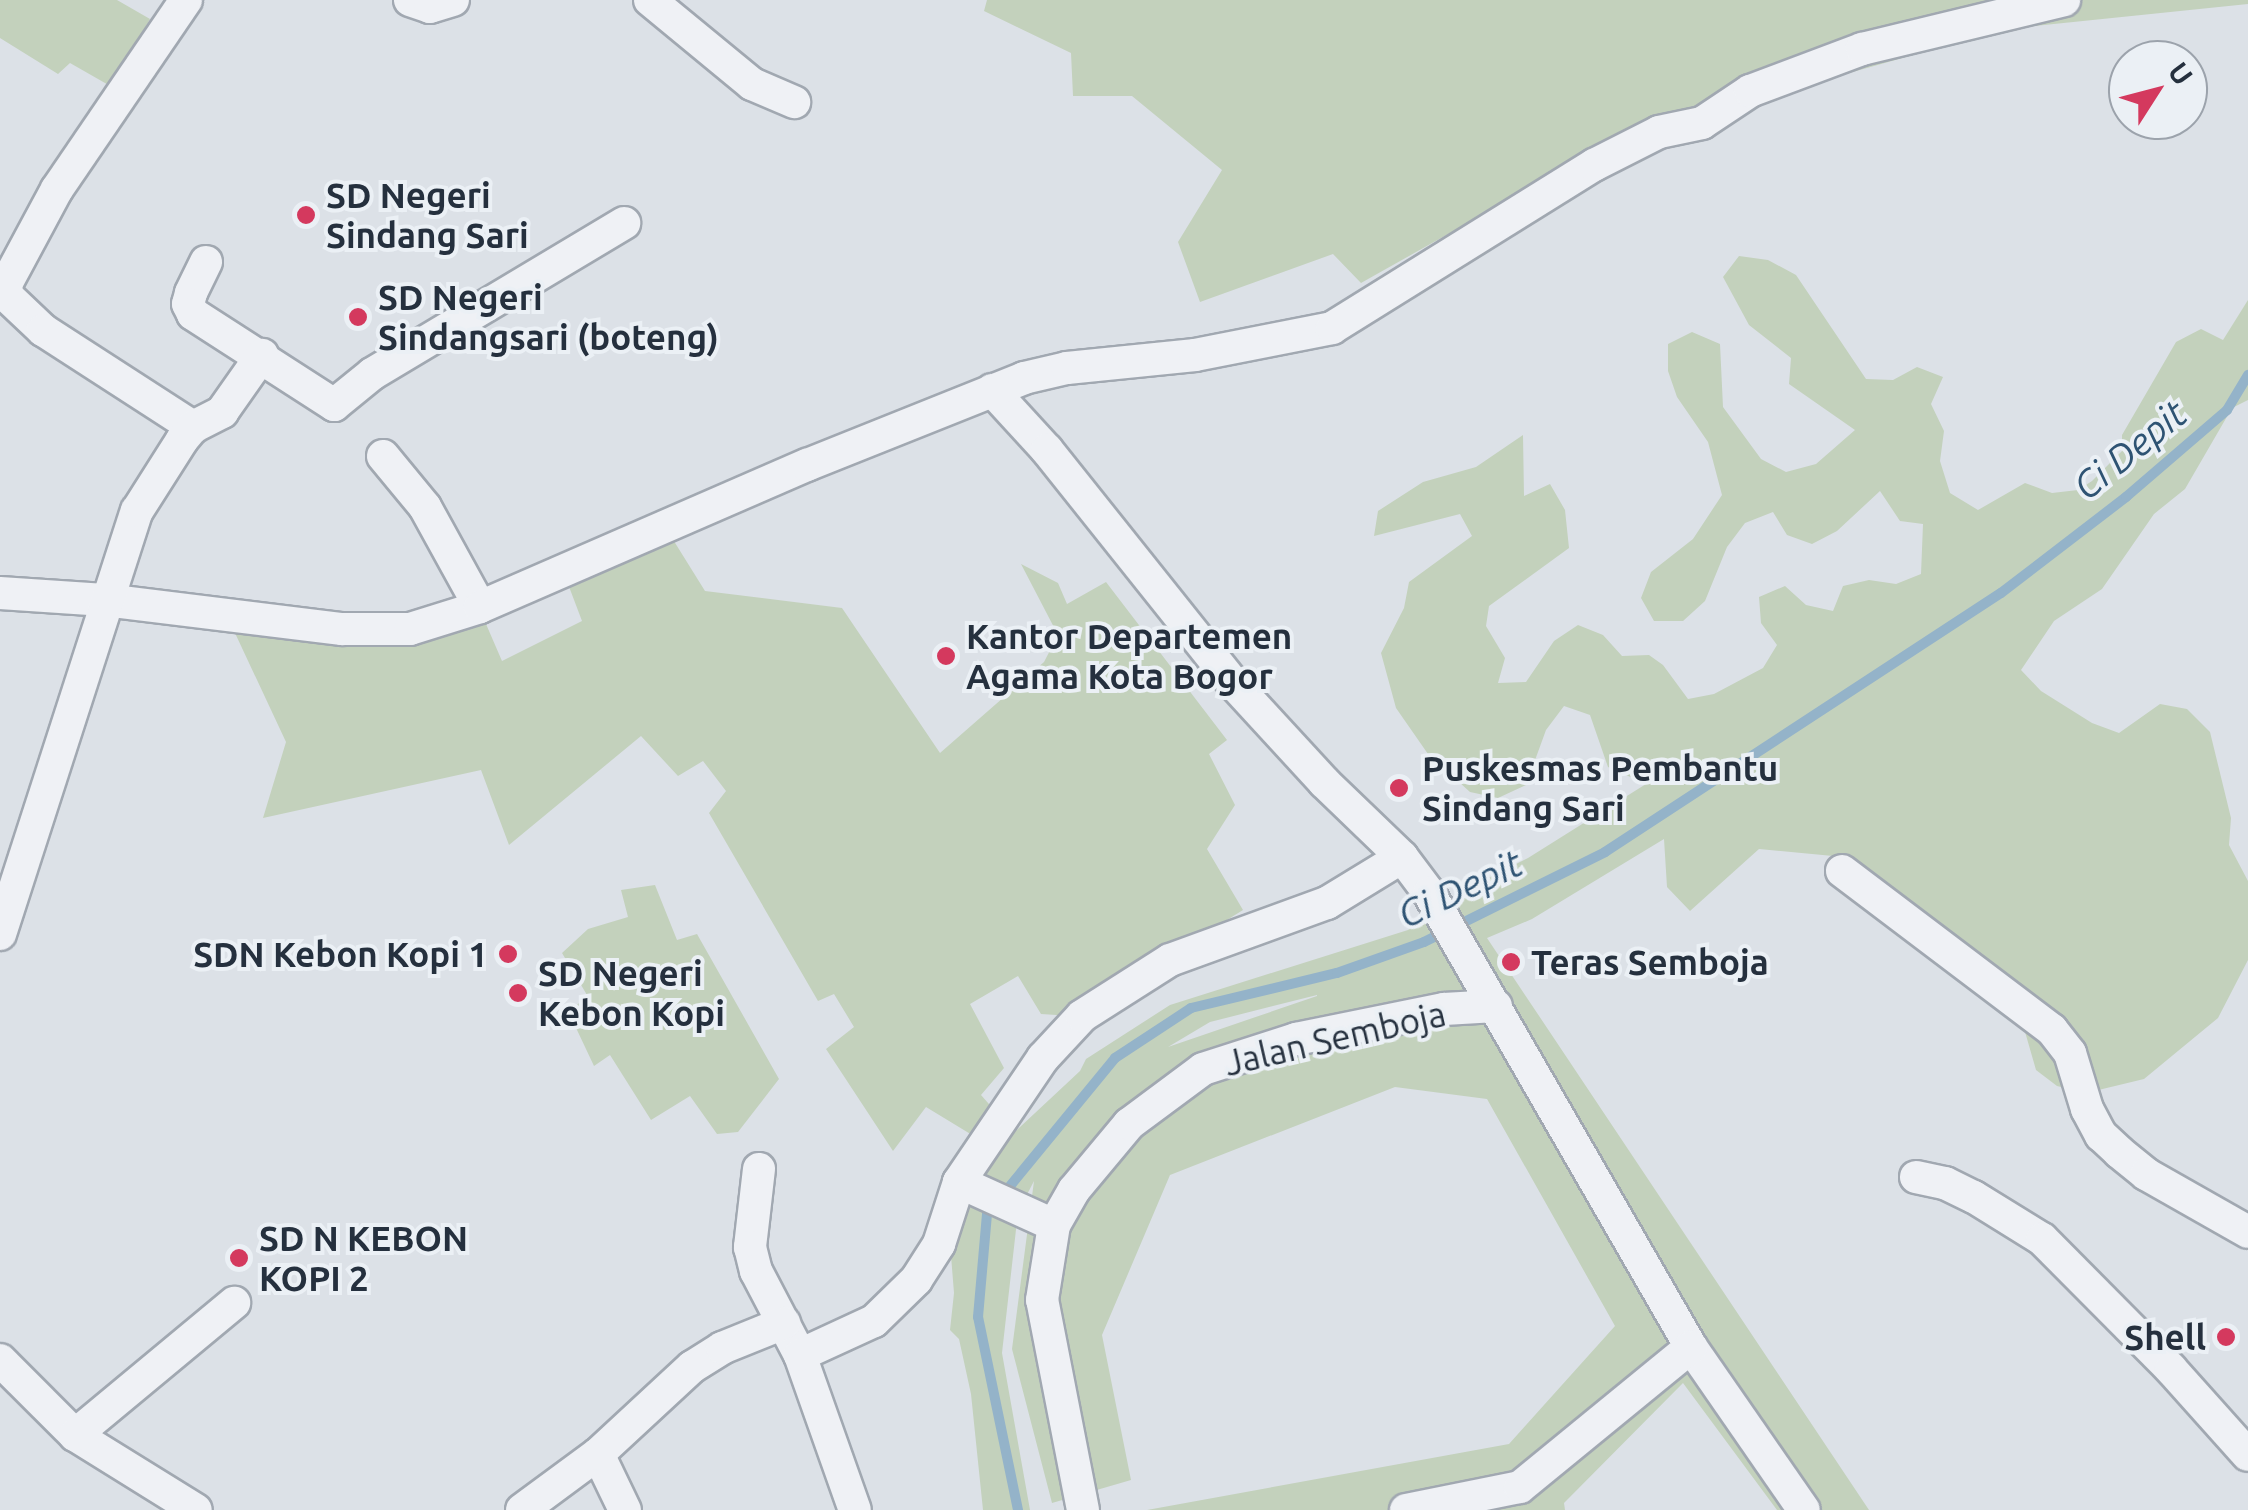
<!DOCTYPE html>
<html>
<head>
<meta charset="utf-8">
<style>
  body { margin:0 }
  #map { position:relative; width:2248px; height:1510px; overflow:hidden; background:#dce1e7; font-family:Ubuntu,sans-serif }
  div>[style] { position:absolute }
  .green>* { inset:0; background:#c3d1bc }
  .stream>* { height:10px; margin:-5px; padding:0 5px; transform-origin:5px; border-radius:5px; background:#94b3c9 }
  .roads { filter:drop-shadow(2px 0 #a1a8b1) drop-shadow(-2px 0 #a1a8b1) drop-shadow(0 2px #a1a8b1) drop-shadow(0 -2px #a1a8b1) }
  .street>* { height:32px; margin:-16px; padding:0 16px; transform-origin:16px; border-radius:16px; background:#eff1f5 }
  .dots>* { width:28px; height:28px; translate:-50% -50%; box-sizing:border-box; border:5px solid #ebf0f5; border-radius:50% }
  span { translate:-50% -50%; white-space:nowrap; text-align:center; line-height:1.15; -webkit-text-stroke:8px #ebf0f5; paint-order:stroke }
  .poi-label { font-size:35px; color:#25303e; font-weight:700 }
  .left { translate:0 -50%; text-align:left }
  .right { translate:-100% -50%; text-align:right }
  .street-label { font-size:35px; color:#25303e }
  .water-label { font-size:38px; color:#2e5373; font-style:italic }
  .north { position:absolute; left:2108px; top:40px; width:100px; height:100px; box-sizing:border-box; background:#ebf0f5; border:2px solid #9ca3ac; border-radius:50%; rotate:54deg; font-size:28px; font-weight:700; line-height:40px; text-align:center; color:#25303e }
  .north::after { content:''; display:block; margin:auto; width:35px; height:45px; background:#d4395e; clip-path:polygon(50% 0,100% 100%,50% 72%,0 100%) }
</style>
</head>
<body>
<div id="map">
  <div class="green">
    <i style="clip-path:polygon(0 0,117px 0,150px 19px,112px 87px,70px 63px,58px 74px,0 38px)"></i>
    <i style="clip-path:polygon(987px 0,2248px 0,2248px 4px,2006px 29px,1849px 73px,1608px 144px,1361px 283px,1333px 254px,1200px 302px,1178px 242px,1222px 170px,1132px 96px,1073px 96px,1071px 53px,984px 11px)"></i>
    <i style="clip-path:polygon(evenodd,1739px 256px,1768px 260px,1796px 275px,1866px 379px,1893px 380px,1917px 367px,1943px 377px,1931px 404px,1944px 431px,1940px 461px,1950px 493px,1978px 510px,2025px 483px,2052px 493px,2078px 490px,2092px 481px,2122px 451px,2122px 435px,2176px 342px,2201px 329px,2223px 340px,2248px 300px,2248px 400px,2232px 408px,2185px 489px,2154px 514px,2102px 589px,2054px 621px,2021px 670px,2041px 691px,2092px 723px,2119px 733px,2160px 704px,2187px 709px,2210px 732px,2231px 818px,2229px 845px,2248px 881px,2248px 960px,2218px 1018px,2144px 1079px,2086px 1093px,2057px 1086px,2036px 1070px,2013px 990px,1867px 873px,1833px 856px,1759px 849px,1690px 911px,1667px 887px,1664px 839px,1532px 919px,1487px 938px,1869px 1510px,1777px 1510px,1683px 1383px,1564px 1503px,1565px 1510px,1147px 1510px,1509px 1444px,1615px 1326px,1487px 1099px,1395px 1087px,1170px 1175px,1102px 1335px,1131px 1480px,1052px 1503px,1012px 1349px,1034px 1181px,1018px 1212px,1002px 1353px,1030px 1510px,983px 1510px,971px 1394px,959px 1339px,950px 1330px,954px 1293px,950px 1243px,975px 1169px,1080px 1071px,1086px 1059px,1170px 1005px,1408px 930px,1476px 884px,1528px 858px,1646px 784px,1608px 767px,1590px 715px,1564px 706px,1546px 730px,1526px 785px,1498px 798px,1470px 792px,1428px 754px,1396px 708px,1381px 653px,1404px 608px,1409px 582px,1472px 536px,1460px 514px,1374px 536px,1378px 511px,1423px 482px,1476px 467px,1523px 435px,1524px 496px,1550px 484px,1565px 510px,1569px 548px,1489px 606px,1486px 626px,1505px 658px,1498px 683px,1526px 682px,1554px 641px,1578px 625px,1603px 635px,1622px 656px,1649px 655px,1663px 665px,1688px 699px,1714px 694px,1763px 668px,1777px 645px,1761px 623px,1759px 597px,1785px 586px,1806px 605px,1833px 611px,1843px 586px,1869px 580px,1896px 584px,1921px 574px,1923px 524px,1900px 521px,1880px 491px,1837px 531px,1812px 544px,1787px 535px,1773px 512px,1745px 523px,1727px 547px,1705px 601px,1683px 621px,1654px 621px,1641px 598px,1651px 572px,1693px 539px,1722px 495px,1708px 442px,1677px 397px,1668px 371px,1668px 344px,1692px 332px,1720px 344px,1723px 407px,1761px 459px,1786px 472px,1816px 464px,1855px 430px,1789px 384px,1791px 358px,1749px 325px,1723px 277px,1739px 256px,1317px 995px,1317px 996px,1168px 1047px,1210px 1022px,1317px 995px)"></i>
    <i style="clip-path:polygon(672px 538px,705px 591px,842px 608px,940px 753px,1044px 662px,1058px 635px,1021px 564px,1058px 583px,1067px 604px,1106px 582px,1227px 740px,1209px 754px,1235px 805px,1207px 849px,1243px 910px,1072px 1016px,1041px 1014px,1018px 976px,970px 1004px,1004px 1068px,981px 1095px,996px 1112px,977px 1138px,926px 1107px,893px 1151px,826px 1049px,854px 1027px,834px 994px,818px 1001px,709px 813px,726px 791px,703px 761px,678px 776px,641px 736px,509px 845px,481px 770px,263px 818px,286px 742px,235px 633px,404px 647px,486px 624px,502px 661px,582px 621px,568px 584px)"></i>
    <i style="clip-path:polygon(655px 885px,677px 940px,697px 934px,779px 1079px,738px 1132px,717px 1134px,690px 1096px,651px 1120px,610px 1055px,594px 1066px,569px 1013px,587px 995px,562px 953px,588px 929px,628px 917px,621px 890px)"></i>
  </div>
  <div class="stream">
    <i style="left:1018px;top:1510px;width:197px;rotate:-101.7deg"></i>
    <i style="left:978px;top:1317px;width:103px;rotate:-85deg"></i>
    <i style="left:987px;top:1214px;width:202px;rotate:-50.6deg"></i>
    <i style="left:1115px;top:1058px;width:91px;rotate:-33.3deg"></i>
    <i style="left:1191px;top:1008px;width:150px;rotate:-13.5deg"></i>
    <i style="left:1337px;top:973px;width:92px;rotate:-19.6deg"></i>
    <i style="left:1424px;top:942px;width:202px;rotate:-26.4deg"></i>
    <i style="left:1605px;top:852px;width:473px;rotate:-33.2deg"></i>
    <i style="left:2001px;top:593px;width:158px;rotate:-37.5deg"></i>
    <i style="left:2126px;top:497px;width:133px;rotate:-40.7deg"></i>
    <i style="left:2227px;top:410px;width:41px;rotate:-59deg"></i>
  </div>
  <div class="roads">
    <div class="street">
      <i style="left:186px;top:0;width:229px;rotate:124.3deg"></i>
      <i style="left:57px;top:189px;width:108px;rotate:118.2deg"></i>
      <i style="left:6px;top:284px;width:12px;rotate:85deg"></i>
      <i style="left:7px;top:296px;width:50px;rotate:43.4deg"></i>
      <i style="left:43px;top:330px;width:179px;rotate:32.9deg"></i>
      <i style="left:410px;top:0;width:21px;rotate:19deg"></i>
      <i style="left:430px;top:7px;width:24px;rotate:-17deg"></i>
      <i style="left:650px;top:0;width:132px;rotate:39.5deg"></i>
      <i style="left:752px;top:84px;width:46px;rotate:23.2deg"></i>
      <i style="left:206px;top:262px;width:34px;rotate:116deg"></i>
      <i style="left:191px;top:293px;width:11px;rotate:105deg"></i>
      <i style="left:188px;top:304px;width:11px;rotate:63deg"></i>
      <i style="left:193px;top:314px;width:168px;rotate:32.8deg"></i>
      <i style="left:334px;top:405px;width:49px;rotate:-39.2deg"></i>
      <i style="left:372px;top:374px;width:294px;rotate:-30.9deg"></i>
      <i style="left:992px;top:390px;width:81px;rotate:47.5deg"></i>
      <i style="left:1047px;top:450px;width:300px;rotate:51.4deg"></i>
      <i style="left:1234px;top:684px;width:133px;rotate:47.4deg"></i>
      <i style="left:1324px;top:782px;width:108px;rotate:43.9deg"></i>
      <i style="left:1402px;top:857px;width:45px;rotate:53.1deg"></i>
      <i style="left:1429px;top:893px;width:524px;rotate:60.01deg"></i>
      <i style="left:1691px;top:1347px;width:198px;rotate:55.3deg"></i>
      <i style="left:383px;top:456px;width:66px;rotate:50.5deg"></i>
      <i style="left:425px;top:507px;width:114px;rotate:61.2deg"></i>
      <i style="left:0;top:593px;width:105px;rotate:3.8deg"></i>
      <i style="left:105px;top:600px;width:239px;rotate:7deg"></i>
      <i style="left:342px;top:629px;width:68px"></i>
      <i style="left:410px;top:629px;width:73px;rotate:-17.4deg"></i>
      <i style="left:480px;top:607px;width:357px;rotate:-23.5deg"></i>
      <i style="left:807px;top:465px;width:234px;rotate:-21.8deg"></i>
      <i style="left:1024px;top:378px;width:44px;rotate:-13.1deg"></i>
      <i style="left:1067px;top:368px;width:129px;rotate:-5.8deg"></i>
      <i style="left:1195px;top:355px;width:140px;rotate:-11.1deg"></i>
      <i style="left:1332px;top:328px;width:309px;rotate:-31.9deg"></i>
      <i style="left:1594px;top:165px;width:73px;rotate:-26.9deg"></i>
      <i style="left:1659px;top:132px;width:44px;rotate:-11.8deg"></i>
      <i style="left:1702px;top:123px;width:58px;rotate:-33.7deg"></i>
      <i style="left:1750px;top:91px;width:120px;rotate:-20.6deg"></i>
      <i style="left:1862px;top:49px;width:208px;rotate:-13.6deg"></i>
      <i style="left:1842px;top:871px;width:263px;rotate:37.1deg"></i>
      <i style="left:2052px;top:1030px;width:29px;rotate:52deg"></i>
      <i style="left:2070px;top:1053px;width:59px;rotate:73.1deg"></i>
      <i style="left:2087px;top:1109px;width:30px;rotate:62deg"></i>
      <i style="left:2101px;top:1135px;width:25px;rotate:43deg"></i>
      <i style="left:2119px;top:1152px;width:35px;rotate:39deg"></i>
      <i style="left:2146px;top:1174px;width:117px;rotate:29.6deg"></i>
      <i style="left:0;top:934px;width:445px;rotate:-72.1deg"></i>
      <i style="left:137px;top:511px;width:84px;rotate:-57.6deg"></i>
      <i style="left:182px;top:440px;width:17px;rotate:-50deg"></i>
      <i style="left:193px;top:427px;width:33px;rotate:-27deg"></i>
      <i style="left:222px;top:412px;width:70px;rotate:-54.9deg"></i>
      <i style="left:759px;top:1169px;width:79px;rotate:96.6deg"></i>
      <i style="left:750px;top:1247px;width:25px;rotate:76deg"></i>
      <i style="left:756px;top:1271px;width:95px;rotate:62.4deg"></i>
      <i style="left:800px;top:1355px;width:164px;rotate:70.5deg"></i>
      <i style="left:1916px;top:1177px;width:30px;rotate:12deg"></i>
      <i style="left:1945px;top:1183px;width:32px;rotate:26deg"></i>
      <i style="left:1974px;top:1197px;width:80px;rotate:31.7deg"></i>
      <i style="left:2042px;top:1239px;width:183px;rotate:45.2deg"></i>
      <i style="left:2171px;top:1369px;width:115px;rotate:48.2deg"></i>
      <i style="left:959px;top:1182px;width:150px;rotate:-55.9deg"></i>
      <i style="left:1043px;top:1058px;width:57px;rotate:-47.1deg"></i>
      <i style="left:1082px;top:1016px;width:104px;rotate:-32.5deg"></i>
      <i style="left:1170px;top:960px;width:167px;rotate:-20deg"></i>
      <i style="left:1327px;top:903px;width:88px;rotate:-31.5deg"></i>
      <i style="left:800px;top:1355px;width:81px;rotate:-24.7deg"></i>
      <i style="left:874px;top:1321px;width:59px;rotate:-44.3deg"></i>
      <i style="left:916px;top:1280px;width:43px;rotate:-57.4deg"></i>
      <i style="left:939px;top:1244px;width:65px;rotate:-72.1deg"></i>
      <i style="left:959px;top:1182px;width:104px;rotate:24.4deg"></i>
      <i style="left:0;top:1360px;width:106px;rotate:45deg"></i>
      <i style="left:75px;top:1435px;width:142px;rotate:31.8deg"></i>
      <i style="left:75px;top:1435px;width:207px;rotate:-39.7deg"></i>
      <i style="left:598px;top:1454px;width:62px;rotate:64.3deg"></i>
      <i style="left:522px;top:1510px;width:94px;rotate:-36.4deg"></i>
      <i style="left:598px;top:1454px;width:128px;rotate:-42.8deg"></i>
      <i style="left:692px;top:1367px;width:36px;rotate:-32deg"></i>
      <i style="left:722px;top:1348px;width:67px;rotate:-22deg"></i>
      <i style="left:1083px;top:1510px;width:214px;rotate:-101deg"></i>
      <i style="left:1042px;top:1300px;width:76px;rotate:-80.9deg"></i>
      <i style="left:1054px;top:1225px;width:40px;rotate:-60.3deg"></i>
      <i style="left:1074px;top:1190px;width:86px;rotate:-50.2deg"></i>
      <i style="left:1129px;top:1124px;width:92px;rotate:-36.6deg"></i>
      <i style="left:1203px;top:1069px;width:98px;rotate:-17.9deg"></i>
      <i style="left:1296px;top:1039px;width:151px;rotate:-11.5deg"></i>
      <i style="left:1444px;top:1009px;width:52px;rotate:-3.3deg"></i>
      <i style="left:1406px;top:1510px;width:116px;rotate:-11.4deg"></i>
      <i style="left:1520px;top:1487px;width:221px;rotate:-39.3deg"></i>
    </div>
  </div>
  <div class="dots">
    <i style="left:306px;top:215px;background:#d4395e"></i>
    <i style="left:358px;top:317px;background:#d4395e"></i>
    <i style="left:946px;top:656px;background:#d4395e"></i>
    <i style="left:1399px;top:788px;background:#d4395e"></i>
    <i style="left:508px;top:954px;background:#d4395e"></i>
    <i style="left:1511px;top:962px;background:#d4395e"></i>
    <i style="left:518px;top:993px;background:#d4395e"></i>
    <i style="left:239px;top:1258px;background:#d4395e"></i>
    <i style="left:2226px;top:1337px;background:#d4395e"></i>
  </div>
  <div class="poi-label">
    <span class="left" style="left:326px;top:215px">SD Negeri<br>Sindang Sari</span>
    <span class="left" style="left:378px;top:317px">SD Negeri<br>Sindangsari (boteng)</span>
    <span class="left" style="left:966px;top:656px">Kantor Departemen<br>Agama Kota Bogor</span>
    <span class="left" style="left:1422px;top:788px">Puskesmas Pembantu<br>Sindang Sari</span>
    <span class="right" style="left:488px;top:954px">SDN Kebon Kopi 1</span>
    <span class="left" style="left:1531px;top:962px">Teras Semboja</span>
    <span class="left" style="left:538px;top:993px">SD Negeri<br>Kebon Kopi</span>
    <span class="left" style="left:259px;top:1258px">SD N KEBON<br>KOPI 2</span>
    <span class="right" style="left:2206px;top:1337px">Shell</span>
  </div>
  <div class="street-label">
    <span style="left:1335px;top:1038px;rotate:-13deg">Jalan Semboja</span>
  </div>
  <div class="water-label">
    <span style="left:2130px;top:450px;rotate:-39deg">Ci Depit</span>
    <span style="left:1460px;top:889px;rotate:-25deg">Ci Depit</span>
  </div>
  <div class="north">U</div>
</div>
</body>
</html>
